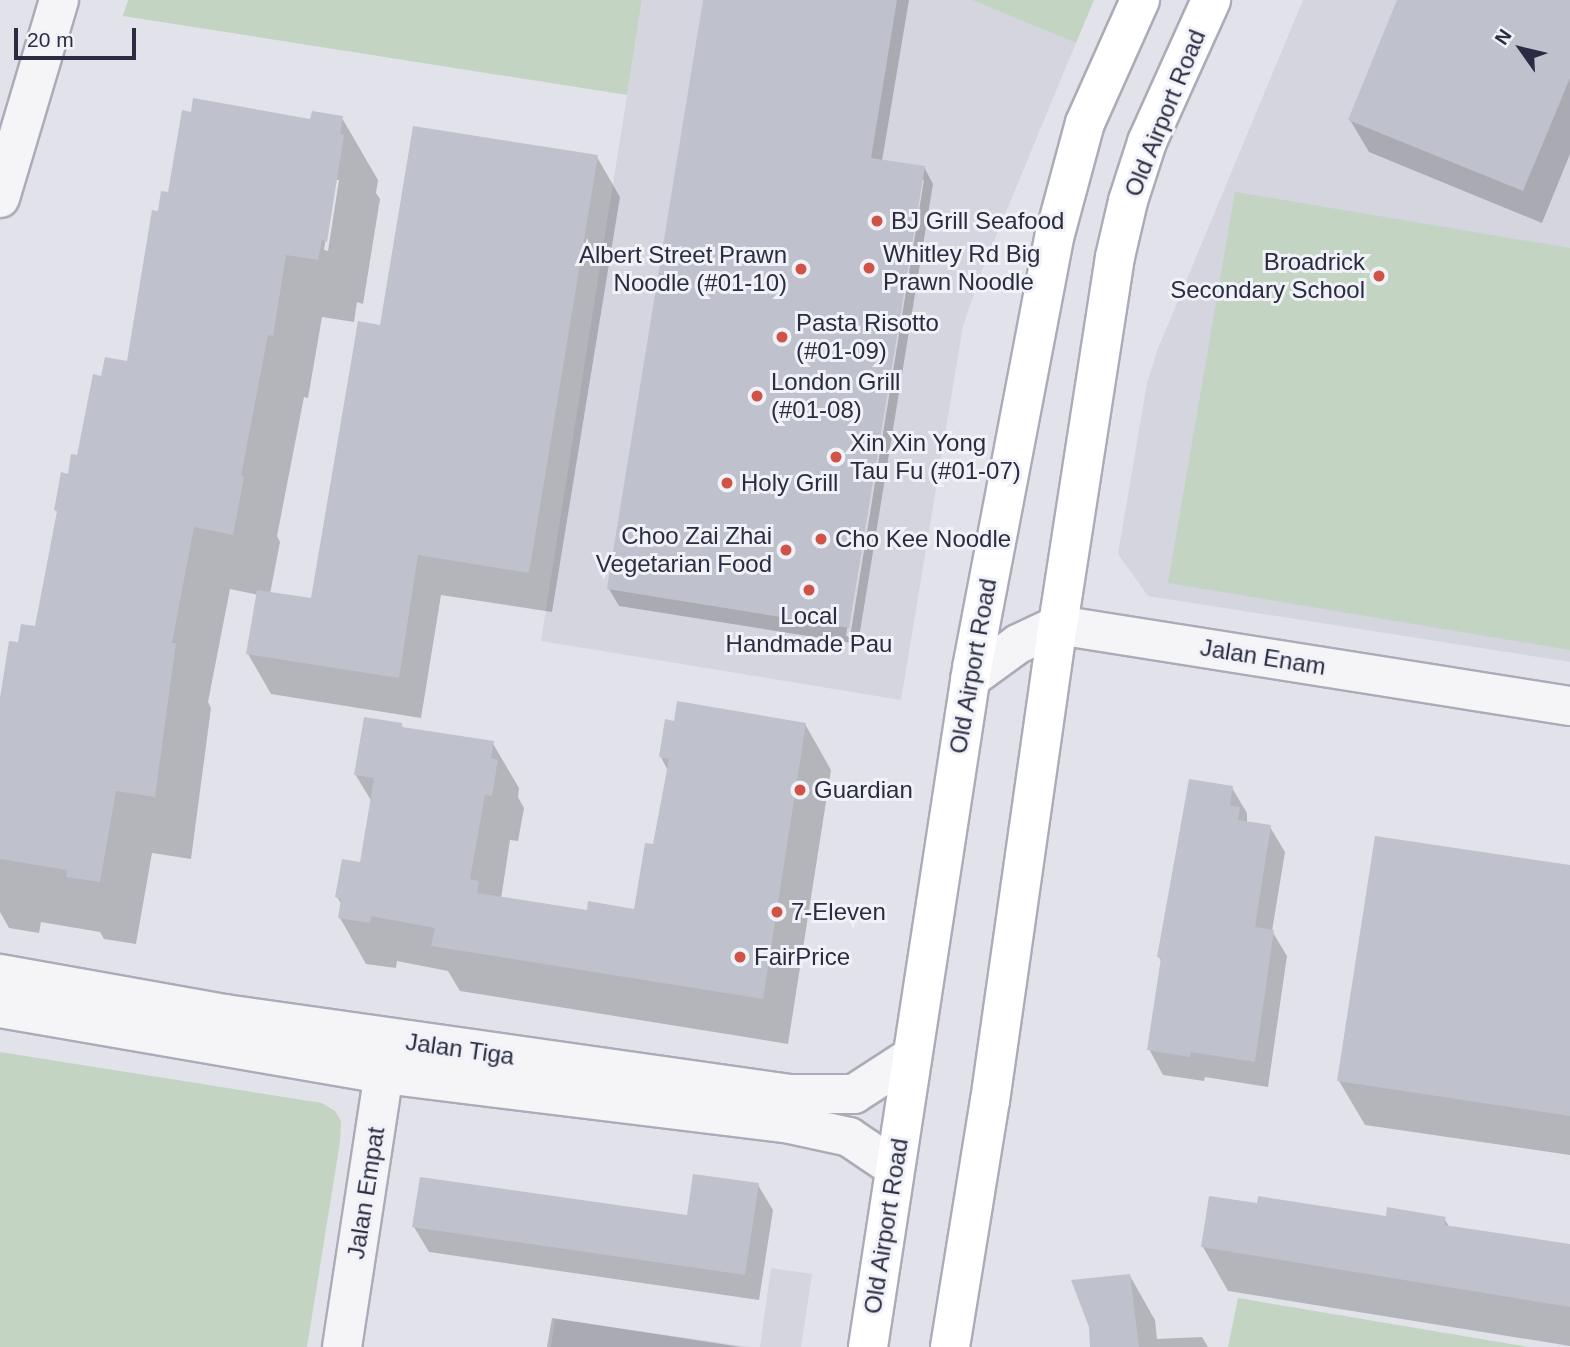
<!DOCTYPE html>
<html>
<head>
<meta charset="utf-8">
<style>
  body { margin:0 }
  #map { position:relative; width:1570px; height:1347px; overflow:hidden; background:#e2e3ea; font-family:Helvetica,sans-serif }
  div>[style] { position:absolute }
  .built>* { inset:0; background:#d4d5df }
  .green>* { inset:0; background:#c3d4c3 }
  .shadow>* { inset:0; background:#0003 }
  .building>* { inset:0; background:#bfc1cd }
  .roads { filter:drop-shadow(2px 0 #abacb8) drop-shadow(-2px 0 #abacb8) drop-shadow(0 2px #abacb8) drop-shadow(0 -2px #abacb8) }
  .street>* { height:38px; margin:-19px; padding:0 19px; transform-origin:19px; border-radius:19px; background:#f5f5f8 }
  .secondary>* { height:38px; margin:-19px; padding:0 19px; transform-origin:19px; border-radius:19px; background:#fff }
  .dots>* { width:19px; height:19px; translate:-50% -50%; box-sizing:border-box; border:4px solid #f1f2f8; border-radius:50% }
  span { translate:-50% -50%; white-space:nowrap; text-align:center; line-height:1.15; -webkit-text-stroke:6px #f1f2f8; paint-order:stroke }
  .street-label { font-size:24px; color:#2a2c42 }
  .poi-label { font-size:24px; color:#2a2c42 }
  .left { translate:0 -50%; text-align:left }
  .right { translate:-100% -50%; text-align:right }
  .north { position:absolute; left:1486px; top:14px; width:70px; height:70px; -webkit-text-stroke:5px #f1f2f8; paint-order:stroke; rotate:304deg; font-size:19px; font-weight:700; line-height:28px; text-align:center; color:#2a2c42 }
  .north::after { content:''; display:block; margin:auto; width:24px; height:32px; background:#2a2c42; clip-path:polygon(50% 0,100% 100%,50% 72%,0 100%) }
  .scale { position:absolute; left:14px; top:28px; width:122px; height:32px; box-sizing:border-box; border:4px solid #2a2c42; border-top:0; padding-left:9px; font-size:21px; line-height:24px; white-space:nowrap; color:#2a2c42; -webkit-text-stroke:5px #f1f2f8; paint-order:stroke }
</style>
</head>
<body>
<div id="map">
  <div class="built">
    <i style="clip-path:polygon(642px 0,972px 0,1076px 43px,984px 265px,963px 326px,901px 700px,541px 641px)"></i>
    <i style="clip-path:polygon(1303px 0,1570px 0,1570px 662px,1148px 596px,1118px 554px,1147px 383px,1157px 351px)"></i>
    <i style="clip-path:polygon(771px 1268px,812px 1274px,801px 1347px,760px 1347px)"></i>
    <i style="clip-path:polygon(555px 1319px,751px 1347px,551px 1347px)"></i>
  </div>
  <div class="green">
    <i style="clip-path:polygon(128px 0,642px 0,627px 95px,123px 16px)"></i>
    <i style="clip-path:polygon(972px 0,1094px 0,1076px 43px)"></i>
    <i style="clip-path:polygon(1235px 192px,1570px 248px,1570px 650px,1168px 583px)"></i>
    <i style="clip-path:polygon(0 1052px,322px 1103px,335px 1111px,341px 1121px,340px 1142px,307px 1347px,0 1347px)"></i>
    <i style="clip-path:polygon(1238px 1298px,1529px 1347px,1228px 1347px)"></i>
  </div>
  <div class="shadow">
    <i style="clip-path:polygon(evenodd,704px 0,909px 0,882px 161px,924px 167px,933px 184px,858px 644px,619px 606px,609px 589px,704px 0,920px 180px,924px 180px,850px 637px,846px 636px,920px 180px)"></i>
    <i style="clip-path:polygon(1399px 0,1570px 0,1570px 154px,1542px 223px,1369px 152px,1350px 120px)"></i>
    <i style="clip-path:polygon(evenodd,342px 118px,378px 180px,376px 193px,380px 199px,363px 304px,357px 302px,354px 322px,322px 317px,308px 398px,304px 397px,277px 536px,280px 542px,270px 594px,312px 600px,381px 327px,597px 157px,620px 197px,552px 612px,441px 595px,421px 718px,271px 694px,248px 654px,258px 595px,230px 589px,208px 702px,211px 708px,191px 859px,152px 853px,136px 944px,104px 939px,100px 932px,41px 922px,39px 933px,9px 928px,0 912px,0 709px,19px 644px,36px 628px,58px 514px,56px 510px,78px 457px,103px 378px,128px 363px,159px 212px,169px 194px,312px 121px,342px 118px,335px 180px,339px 180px,328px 251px,324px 250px,335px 180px)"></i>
    <i style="clip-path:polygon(401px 724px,404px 729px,492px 742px,519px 788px,518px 797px,524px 808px,518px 841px,510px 840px,501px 899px,588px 912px,635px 911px,654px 846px,668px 771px,661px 757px,805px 724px,831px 770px,788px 1044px,460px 991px,448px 971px,397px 961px,396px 968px,366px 964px,340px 918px,342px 905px,337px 897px,361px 864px,372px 802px,355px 774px)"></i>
    <i style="clip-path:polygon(1232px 788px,1247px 813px,1247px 823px,1270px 827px,1285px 852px,1272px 931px,1287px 956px,1268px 1087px,1205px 1077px,1204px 1081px,1163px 1075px,1149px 1049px,1162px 963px,1159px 957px)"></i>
    <i style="clip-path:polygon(1570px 867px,1570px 1155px,1365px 1125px,1339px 1081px)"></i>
    <i style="clip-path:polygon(758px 1185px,773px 1210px,759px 1300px,429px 1252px,414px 1227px,688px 1217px)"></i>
    <i style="clip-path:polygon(1259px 1205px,1388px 1218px,1444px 1218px,1450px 1228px,1570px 1246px,1570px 1346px,1228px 1291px,1203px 1247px)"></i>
    <i style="clip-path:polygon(1130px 1276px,1155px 1320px,1157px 1339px,1202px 1337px,1208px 1347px,1091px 1347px)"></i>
    <i style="clip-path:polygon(552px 1318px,741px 1347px,547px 1347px)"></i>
  </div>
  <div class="building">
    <i style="clip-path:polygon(703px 0,897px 0,871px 158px,925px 166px,849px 628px,607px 589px)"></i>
    <i style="clip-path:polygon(1397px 0,1570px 0,1570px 78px,1523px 191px,1348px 120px)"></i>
    <i style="clip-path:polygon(193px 98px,310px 119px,312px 111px,343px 116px,340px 134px,344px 135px,327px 242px,322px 240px,318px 260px,286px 255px,273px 336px,268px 335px,241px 476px,244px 477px,233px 535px,194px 527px,172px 643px,176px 643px,155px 797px,116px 791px,100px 882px,66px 877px,67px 870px,0 859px,0 698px,9px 641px,18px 642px,21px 624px,35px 626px,57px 511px,54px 510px,61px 472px,68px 474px,71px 454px,77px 455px,93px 374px,101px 376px,105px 357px,127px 361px,152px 210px,158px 211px,161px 191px,168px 192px,182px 110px,191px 112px)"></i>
    <i style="clip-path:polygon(413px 126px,598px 155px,529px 573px,418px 555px,399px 678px,246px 654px,257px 590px,311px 598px,358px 321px,380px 325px)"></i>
    <i style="clip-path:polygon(677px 701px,806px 723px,763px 999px,431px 946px,435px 928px,371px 916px,370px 923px,338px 918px,341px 899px,335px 897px,342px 859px,360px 862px,374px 778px,354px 775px,364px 717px,402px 723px,402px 727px,494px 741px,491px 758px,498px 760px,492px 796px,485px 795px,470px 879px,479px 881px,477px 893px,587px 910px,588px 901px,634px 909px,645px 843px,653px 844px,669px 759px,659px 757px,665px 719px,674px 721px)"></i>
    <i style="clip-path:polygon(1189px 779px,1233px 786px,1230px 806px,1240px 807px,1238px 820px,1271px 825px,1255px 927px,1274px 930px,1255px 1062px,1191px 1052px,1190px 1057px,1147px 1050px,1161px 958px,1157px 957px)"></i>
    <i style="clip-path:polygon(1375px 836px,1570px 865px,1570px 1116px,1337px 1081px)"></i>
    <i style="clip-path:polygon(693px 1174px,759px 1183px,745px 1275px,412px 1227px,420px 1177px,687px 1215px)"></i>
    <i style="clip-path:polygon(1209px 1196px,1257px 1203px,1258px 1196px,1386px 1216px,1387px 1207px,1446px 1217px,1444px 1225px,1570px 1244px,1570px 1307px,1201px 1247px)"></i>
    <i style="clip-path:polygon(1130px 1274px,1139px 1347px,1090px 1347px,1089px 1327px,1071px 1280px)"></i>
  </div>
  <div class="roads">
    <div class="street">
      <i style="left:0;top:198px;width:207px;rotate:-73.4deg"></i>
      <i style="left:970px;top:679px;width:59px;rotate:-36.1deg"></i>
      <i style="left:1018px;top:644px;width:44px;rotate:-25.4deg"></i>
      <i style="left:1058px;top:625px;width:518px;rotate:8.99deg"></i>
      <i style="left:0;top:974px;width:229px;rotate:10.1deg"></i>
      <i style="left:225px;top:1014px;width:571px;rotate:8.06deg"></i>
      <i style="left:790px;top:1094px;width:64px"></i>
      <i style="left:854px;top:1094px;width:68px;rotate:-33deg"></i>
      <i style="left:0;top:1008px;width:390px;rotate:9.8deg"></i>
      <i style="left:384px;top:1074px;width:404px;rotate:7deg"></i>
      <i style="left:785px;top:1123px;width:66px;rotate:12.3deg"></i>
      <i style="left:849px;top:1137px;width:55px;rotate:34deg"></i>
      <i style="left:342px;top:1347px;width:303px;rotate:-81.3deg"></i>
    </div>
    <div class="secondary">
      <i style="left:868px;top:1347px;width:687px;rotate:-81.29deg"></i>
      <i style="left:972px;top:668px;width:442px;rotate:-79.2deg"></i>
      <i style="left:1055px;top:234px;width:115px;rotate:-74.9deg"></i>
      <i style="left:1085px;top:123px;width:135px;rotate:-65.9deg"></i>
      <i style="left:950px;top:1347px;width:249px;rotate:-80.8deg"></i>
      <i style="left:990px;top:1101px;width:481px;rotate:-81.9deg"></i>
      <i style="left:1058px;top:625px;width:372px;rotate:-81.2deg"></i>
      <i style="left:1115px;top:257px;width:57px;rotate:-76.9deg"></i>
      <i style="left:1128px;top:201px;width:62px;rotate:-72.1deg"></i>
      <i style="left:1147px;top:142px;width:156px;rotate:-65.7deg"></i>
    </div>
  </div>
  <div class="dots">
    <i style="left:877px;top:221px;background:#cf5447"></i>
    <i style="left:869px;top:268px;background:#cf5447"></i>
    <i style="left:801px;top:269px;background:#cf5447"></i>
    <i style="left:1379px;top:276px;background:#cf5447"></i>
    <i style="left:782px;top:337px;background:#cf5447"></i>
    <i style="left:757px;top:396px;background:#cf5447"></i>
    <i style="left:836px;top:457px;background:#cf5447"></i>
    <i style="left:727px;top:483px;background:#cf5447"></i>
    <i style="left:821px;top:539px;background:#cf5447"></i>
    <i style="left:786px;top:550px;background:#cf5447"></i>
    <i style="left:809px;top:590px;background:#cf5447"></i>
    <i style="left:800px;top:790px;background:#cf5447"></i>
    <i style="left:777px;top:912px;background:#cf5447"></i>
    <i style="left:740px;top:957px;background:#cf5447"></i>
  </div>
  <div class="street-label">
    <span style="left:1165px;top:113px;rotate:-68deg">Old Airport Road</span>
    <span style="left:1263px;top:657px;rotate:9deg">Jalan Enam</span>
    <span style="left:973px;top:666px;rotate:-80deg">Old Airport Road</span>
    <span style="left:460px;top:1049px;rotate:8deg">Jalan Tiga</span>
    <span style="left:366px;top:1193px;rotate:-81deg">Jalan Empat</span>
    <span style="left:886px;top:1226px;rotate:-81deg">Old Airport Road</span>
  </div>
  <div class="poi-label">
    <span class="left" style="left:891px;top:221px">BJ Grill Seafood</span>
    <span class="left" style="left:883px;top:268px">Whitley Rd Big<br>Prawn Noodle</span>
    <span class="right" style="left:787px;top:269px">Albert Street Prawn<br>Noodle (#01-10)</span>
    <span class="right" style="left:1365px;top:276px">Broadrick<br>Secondary School</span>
    <span class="left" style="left:796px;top:337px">Pasta Risotto<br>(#01-09)</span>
    <span class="left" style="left:771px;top:396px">London Grill<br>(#01-08)</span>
    <span class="left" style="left:850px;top:457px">Xin Xin Yong<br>Tau Fu (#01-07)</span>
    <span class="left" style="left:741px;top:483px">Holy Grill</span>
    <span class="right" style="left:772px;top:550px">Choo Zai Zhai<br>Vegetarian Food</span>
    <span class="left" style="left:835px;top:539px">Cho Kee Noodle</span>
    <span style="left:809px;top:630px">Local<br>Handmade Pau</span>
    <span class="left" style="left:814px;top:790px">Guardian</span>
    <span class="left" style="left:791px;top:912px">7-Eleven</span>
    <span class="left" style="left:754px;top:957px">FairPrice</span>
  </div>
  <div class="north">N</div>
  <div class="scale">20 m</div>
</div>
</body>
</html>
